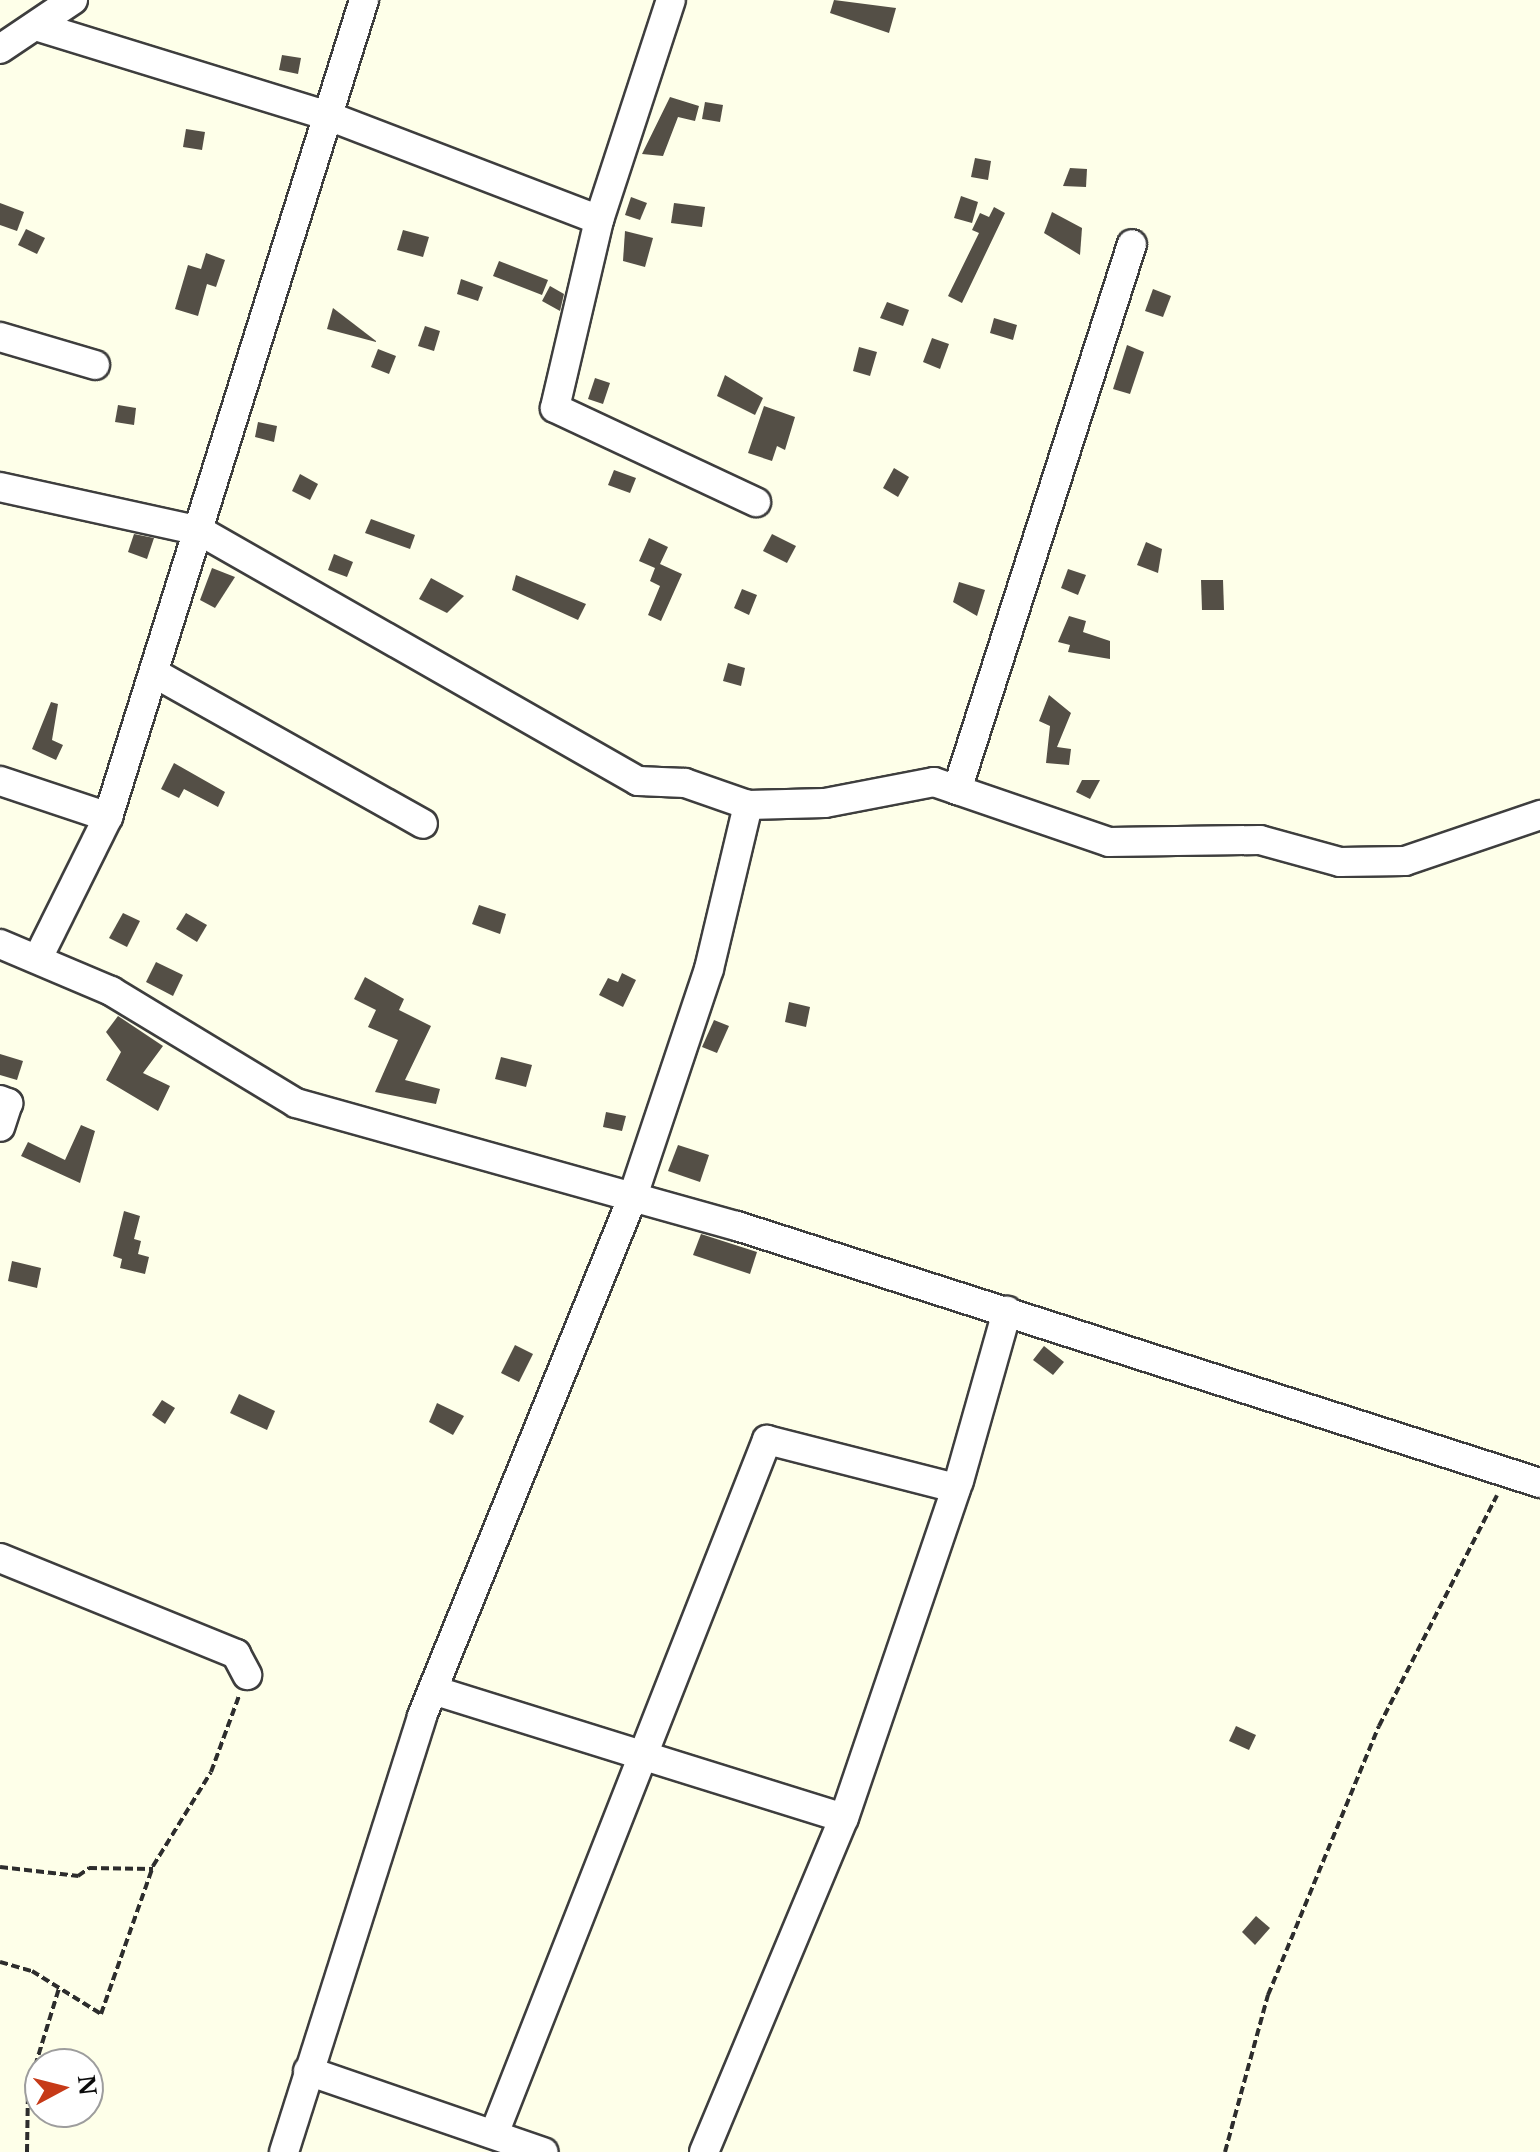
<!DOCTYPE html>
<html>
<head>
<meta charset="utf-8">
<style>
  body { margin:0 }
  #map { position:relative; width:1540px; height:2152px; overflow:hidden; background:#feffe9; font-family:"Libre Baskerville",serif }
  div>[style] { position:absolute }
  .building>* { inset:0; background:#544f46 }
  .path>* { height:4px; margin-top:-2px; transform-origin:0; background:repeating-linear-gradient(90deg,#2d2d2d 0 8px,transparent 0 12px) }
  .roads { filter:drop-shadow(2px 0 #3e3e3e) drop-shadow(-2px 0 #3e3e3e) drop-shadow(0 2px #3e3e3e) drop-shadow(0 -2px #3e3e3e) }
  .minor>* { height:28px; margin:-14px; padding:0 14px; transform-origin:14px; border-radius:14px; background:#fff }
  span { translate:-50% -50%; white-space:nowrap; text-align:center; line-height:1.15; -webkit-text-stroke:8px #fff; paint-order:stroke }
  .north { position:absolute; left:24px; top:2048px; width:80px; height:80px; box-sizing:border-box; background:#fff; border:2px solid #9d9d9d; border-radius:50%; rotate:83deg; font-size:22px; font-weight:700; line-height:32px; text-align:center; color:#0b0b0b }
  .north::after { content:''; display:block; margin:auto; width:28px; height:36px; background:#c63a18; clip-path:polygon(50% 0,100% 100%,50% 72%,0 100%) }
</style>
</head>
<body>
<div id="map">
  <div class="building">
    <i style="clip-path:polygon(834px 0,896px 8px,889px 33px,830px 13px)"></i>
    <i style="clip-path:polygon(282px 55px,301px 58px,298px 74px,279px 70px)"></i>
    <i style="clip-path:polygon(670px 97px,699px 106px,695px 121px,678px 117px,663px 156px,642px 154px)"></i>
    <i style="clip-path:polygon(705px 102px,723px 105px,720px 122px,702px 119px)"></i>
    <i style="clip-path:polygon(186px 129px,205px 132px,202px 150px,183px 147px)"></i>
    <i style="clip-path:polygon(975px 158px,991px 161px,988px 180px,971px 177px)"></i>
    <i style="clip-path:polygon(1070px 168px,1087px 169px,1086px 187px,1063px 186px)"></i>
    <i style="clip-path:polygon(961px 196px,978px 202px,972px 223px,954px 218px)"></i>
    <i style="clip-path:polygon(631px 197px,647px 203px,640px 220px,625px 215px)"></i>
    <i style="clip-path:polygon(0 203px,24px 212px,17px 231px,0 225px)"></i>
    <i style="clip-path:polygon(674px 203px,705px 207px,702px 227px,671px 223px)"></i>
    <i style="clip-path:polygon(994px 207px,1005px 213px,962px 303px,948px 296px,979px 233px,972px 230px,980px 213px,989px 217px)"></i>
    <i style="clip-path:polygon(1052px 212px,1082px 228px,1080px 255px,1044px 233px)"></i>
    <i style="clip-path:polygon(26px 229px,45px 238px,37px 254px,18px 245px)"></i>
    <i style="clip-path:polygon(403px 230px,429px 237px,423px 257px,397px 250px)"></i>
    <i style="clip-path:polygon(625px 231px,653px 238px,645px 267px,623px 261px)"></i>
    <i style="clip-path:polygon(206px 253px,225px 260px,216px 287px,207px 284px,198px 316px,175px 309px,188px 265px,201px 269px)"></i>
    <i style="clip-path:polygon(499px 261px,548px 280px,542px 295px,493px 276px)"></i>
    <i style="clip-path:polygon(461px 279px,483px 287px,478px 301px,457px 294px)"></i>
    <i style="clip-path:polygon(550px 286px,564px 294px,560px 311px,542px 301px)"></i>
    <i style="clip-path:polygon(1153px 289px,1171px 296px,1163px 317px,1145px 311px)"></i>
    <i style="clip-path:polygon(887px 302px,909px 310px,903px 326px,880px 318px)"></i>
    <i style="clip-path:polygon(333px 308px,376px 341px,376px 342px,327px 329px)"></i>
    <i style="clip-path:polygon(994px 318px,1017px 325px,1013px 340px,990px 333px)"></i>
    <i style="clip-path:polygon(425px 326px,440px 331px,434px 351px,418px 346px)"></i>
    <i style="clip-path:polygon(932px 338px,949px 344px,940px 369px,923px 362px)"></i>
    <i style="clip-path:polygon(1127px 345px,1144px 352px,1130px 394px,1113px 389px)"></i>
    <i style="clip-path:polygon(859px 347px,877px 352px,870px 376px,853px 371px)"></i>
    <i style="clip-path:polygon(378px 349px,396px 356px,389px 374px,371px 367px)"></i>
    <i style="clip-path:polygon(725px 375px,763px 398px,755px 415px,717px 396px)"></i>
    <i style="clip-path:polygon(595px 378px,610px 383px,603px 404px,588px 399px)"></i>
    <i style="clip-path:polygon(118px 405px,136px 408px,134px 425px,115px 422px)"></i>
    <i style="clip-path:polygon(764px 406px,795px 417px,785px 450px,777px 446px,772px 461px,748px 453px)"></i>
    <i style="clip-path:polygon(258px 422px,277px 426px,274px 442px,255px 437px)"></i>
    <i style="clip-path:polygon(894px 468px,909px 477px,898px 497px,883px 488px)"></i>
    <i style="clip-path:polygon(614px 470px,636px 478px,630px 493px,608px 485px)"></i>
    <i style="clip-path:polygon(300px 474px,318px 484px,310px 500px,292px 491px)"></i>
    <i style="clip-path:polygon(371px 519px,415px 535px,410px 549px,365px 533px)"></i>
    <i style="clip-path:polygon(134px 534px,154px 538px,147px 559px,128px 552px)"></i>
    <i style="clip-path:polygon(772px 534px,796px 546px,787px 563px,763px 551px)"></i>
    <i style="clip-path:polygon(649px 538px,668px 547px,660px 564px,682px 574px,661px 621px,648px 615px,660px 586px,650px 581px,655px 568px,639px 561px)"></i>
    <i style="clip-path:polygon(1146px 542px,1162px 549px,1158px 573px,1137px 565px)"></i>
    <i style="clip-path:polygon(334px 554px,353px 562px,347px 577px,328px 570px)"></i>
    <i style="clip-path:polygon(212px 568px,235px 577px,215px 608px,200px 600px)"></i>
    <i style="clip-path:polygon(1068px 569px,1086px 575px,1078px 595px,1061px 588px)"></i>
    <i style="clip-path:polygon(516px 575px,586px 604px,578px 620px,512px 590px)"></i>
    <i style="clip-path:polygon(431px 578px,464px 596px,447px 613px,419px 599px)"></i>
    <i style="clip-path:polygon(1201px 580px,1223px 580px,1224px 610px,1202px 610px)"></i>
    <i style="clip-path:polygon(959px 582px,985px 590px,977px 616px,953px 602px)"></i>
    <i style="clip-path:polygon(742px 589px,757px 595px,749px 615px,734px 608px)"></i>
    <i style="clip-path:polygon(1069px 616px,1086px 621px,1083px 632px,1110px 641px,1110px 659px,1068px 652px,1070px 645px,1058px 642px)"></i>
    <i style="clip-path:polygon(728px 663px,745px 668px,741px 686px,723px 681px)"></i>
    <i style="clip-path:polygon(1049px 695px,1071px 713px,1057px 747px,1071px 749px,1069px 765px,1046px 763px,1050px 726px,1039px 721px)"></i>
    <i style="clip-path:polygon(51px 702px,58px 704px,52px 740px,63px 745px,56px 760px,32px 749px)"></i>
    <i style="clip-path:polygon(174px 763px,225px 792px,218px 807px,184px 789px,179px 798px,161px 789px)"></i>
    <i style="clip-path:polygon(1082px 780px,1100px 780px,1090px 799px,1076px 792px)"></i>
    <i style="clip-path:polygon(479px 905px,506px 914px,500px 934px,472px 924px)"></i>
    <i style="clip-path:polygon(123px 913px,140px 921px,127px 947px,109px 938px)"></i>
    <i style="clip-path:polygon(186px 913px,207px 925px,197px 942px,176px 929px)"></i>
    <i style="clip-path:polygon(156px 962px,183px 975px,173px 996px,146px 982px)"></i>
    <i style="clip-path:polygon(622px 973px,636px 980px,623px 1007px,599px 995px,608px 978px,618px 982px)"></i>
    <i style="clip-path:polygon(365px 977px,404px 999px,399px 1010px,431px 1026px,405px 1080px,440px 1089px,436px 1104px,375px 1092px,398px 1040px,368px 1027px,376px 1010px,354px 999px)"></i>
    <i style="clip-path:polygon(789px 1002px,810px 1007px,806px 1027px,785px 1022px)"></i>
    <i style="clip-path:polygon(118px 1016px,163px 1046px,143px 1073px,170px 1086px,158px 1111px,106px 1080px,121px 1052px,106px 1032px)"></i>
    <i style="clip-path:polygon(714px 1020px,729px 1026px,717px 1053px,702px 1047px)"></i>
    <i style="clip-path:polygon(0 1054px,23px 1061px,17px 1080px,0 1075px)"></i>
    <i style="clip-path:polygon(501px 1057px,532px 1065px,526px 1087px,495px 1079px)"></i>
    <i style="clip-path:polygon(606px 1112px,626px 1116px,622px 1131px,603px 1127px)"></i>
    <i style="clip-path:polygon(81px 1125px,95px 1131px,80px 1183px,21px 1156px,28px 1142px,65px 1160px)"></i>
    <i style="clip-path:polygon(678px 1145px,709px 1155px,700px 1182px,668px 1171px)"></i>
    <i style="clip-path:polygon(124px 1211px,140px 1216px,134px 1239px,141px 1241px,138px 1254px,149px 1257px,145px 1274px,120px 1268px,122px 1259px,113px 1256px)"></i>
    <i style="clip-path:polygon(701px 1234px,757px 1252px,750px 1274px,693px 1255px)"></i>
    <i style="clip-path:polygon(12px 1261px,41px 1268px,37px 1288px,8px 1281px)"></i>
    <i style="clip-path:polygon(515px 1345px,533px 1354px,519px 1382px,501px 1373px)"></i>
    <i style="clip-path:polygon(1044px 1346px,1064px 1362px,1053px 1375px,1033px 1360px)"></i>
    <i style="clip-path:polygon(239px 1394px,275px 1411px,267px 1430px,230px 1413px)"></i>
    <i style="clip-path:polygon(162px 1400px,175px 1408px,165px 1424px,152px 1415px)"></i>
    <i style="clip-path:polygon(437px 1403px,464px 1416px,453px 1435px,429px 1422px)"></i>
    <i style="clip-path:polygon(1236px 1726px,1256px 1735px,1249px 1750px,1229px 1741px)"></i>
    <i style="clip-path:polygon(1256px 1916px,1270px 1928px,1255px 1945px,1242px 1932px)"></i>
  </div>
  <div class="path">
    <i style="left:0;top:1867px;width:79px;rotate:6.6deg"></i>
    <i style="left:78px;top:1876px;width:14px;rotate:-36deg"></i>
    <i style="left:89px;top:1868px;width:64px;rotate:0.9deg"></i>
    <i style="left:0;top:1962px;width:33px;rotate:16deg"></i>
    <i style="left:32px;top:1971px;width:81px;rotate:31.9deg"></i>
    <i style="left:101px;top:2014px;width:157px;rotate:-70.6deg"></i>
    <i style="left:153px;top:1866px;width:110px;rotate:-58.3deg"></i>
    <i style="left:211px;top:1772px;width:81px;rotate:-69.8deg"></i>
    <i style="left:27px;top:2152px;width:63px;rotate:-89.1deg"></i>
    <i style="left:28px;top:2089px;width:106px;rotate:-72.9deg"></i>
    <i style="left:1225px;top:2152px;width:163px;rotate:-74.7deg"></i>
    <i style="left:1268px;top:1995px;width:291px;rotate:-67.6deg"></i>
    <i style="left:1379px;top:1726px;width:259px;rotate:-62.9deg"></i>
  </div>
  <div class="roads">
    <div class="minor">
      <i style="left:36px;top:26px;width:309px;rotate:17.1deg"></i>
      <i style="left:331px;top:117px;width:287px;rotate:21deg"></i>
      <i style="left:599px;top:220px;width:193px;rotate:103.2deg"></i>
      <i style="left:555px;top:408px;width:222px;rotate:25.1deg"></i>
      <i style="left:0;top:49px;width:88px;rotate:-33.9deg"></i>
      <i style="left:599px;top:220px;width:231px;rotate:-71.9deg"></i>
      <i style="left:0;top:337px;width:99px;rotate:16.4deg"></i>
      <i style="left:0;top:487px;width:205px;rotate:12.4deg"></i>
      <i style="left:200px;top:531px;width:504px;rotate:29.72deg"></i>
      <i style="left:638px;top:781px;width:47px;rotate:2.4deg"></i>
      <i style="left:685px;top:783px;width:67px;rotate:19.2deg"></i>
      <i style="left:156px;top:674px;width:306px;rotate:29.3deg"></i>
      <i style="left:0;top:781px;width:114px;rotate:18.4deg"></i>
      <i style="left:957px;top:790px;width:573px;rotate:-72.23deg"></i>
      <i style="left:0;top:944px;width:121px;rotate:22.9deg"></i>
      <i style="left:111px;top:991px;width:216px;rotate:31.2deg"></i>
      <i style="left:296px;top:1103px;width:458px;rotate:15.6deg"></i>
      <i style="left:737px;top:1226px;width:843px;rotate:17.75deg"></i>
      <i style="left:39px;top:956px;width:155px;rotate:-63.6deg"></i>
      <i style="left:108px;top:817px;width:856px;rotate:-72.6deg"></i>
      <i style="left:0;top:1100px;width:9px;rotate:21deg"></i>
      <i style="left:8px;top:1103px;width:25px;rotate:108deg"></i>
      <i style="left:0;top:1558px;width:255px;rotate:22.1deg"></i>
      <i style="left:236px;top:1654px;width:24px;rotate:62deg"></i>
      <i style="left:433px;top:1690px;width:430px;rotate:17.3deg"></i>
      <i style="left:308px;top:2071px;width:249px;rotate:19deg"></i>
      <i style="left:494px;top:2134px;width:746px;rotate:-68.53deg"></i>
      <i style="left:767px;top:1440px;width:195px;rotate:14.3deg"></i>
      <i style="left:284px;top:2152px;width:457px;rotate:-72.4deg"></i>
      <i style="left:422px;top:1716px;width:561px;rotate:-67.91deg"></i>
      <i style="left:633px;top:1196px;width:239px;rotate:-71.5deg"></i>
      <i style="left:709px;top:969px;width:169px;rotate:-76.6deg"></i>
      <i style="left:748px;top:805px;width:77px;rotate:-1.5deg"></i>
      <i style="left:825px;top:803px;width:111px;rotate:-10.9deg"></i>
      <i style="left:934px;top:782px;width:185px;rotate:18.9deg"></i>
      <i style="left:1109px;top:842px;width:151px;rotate:-0.8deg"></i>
      <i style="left:1260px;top:840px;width:83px;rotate:15.4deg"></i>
      <i style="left:1340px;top:862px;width:65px;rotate:-0.9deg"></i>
      <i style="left:1405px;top:861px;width:143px;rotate:-18.8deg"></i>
      <i style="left:704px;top:2152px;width:362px;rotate:-67.3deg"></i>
      <i style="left:844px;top:1818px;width:356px;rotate:-71.2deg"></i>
      <i style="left:959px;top:1481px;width:177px;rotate:-74.2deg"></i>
    </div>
  </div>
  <div class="north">N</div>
</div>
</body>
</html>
